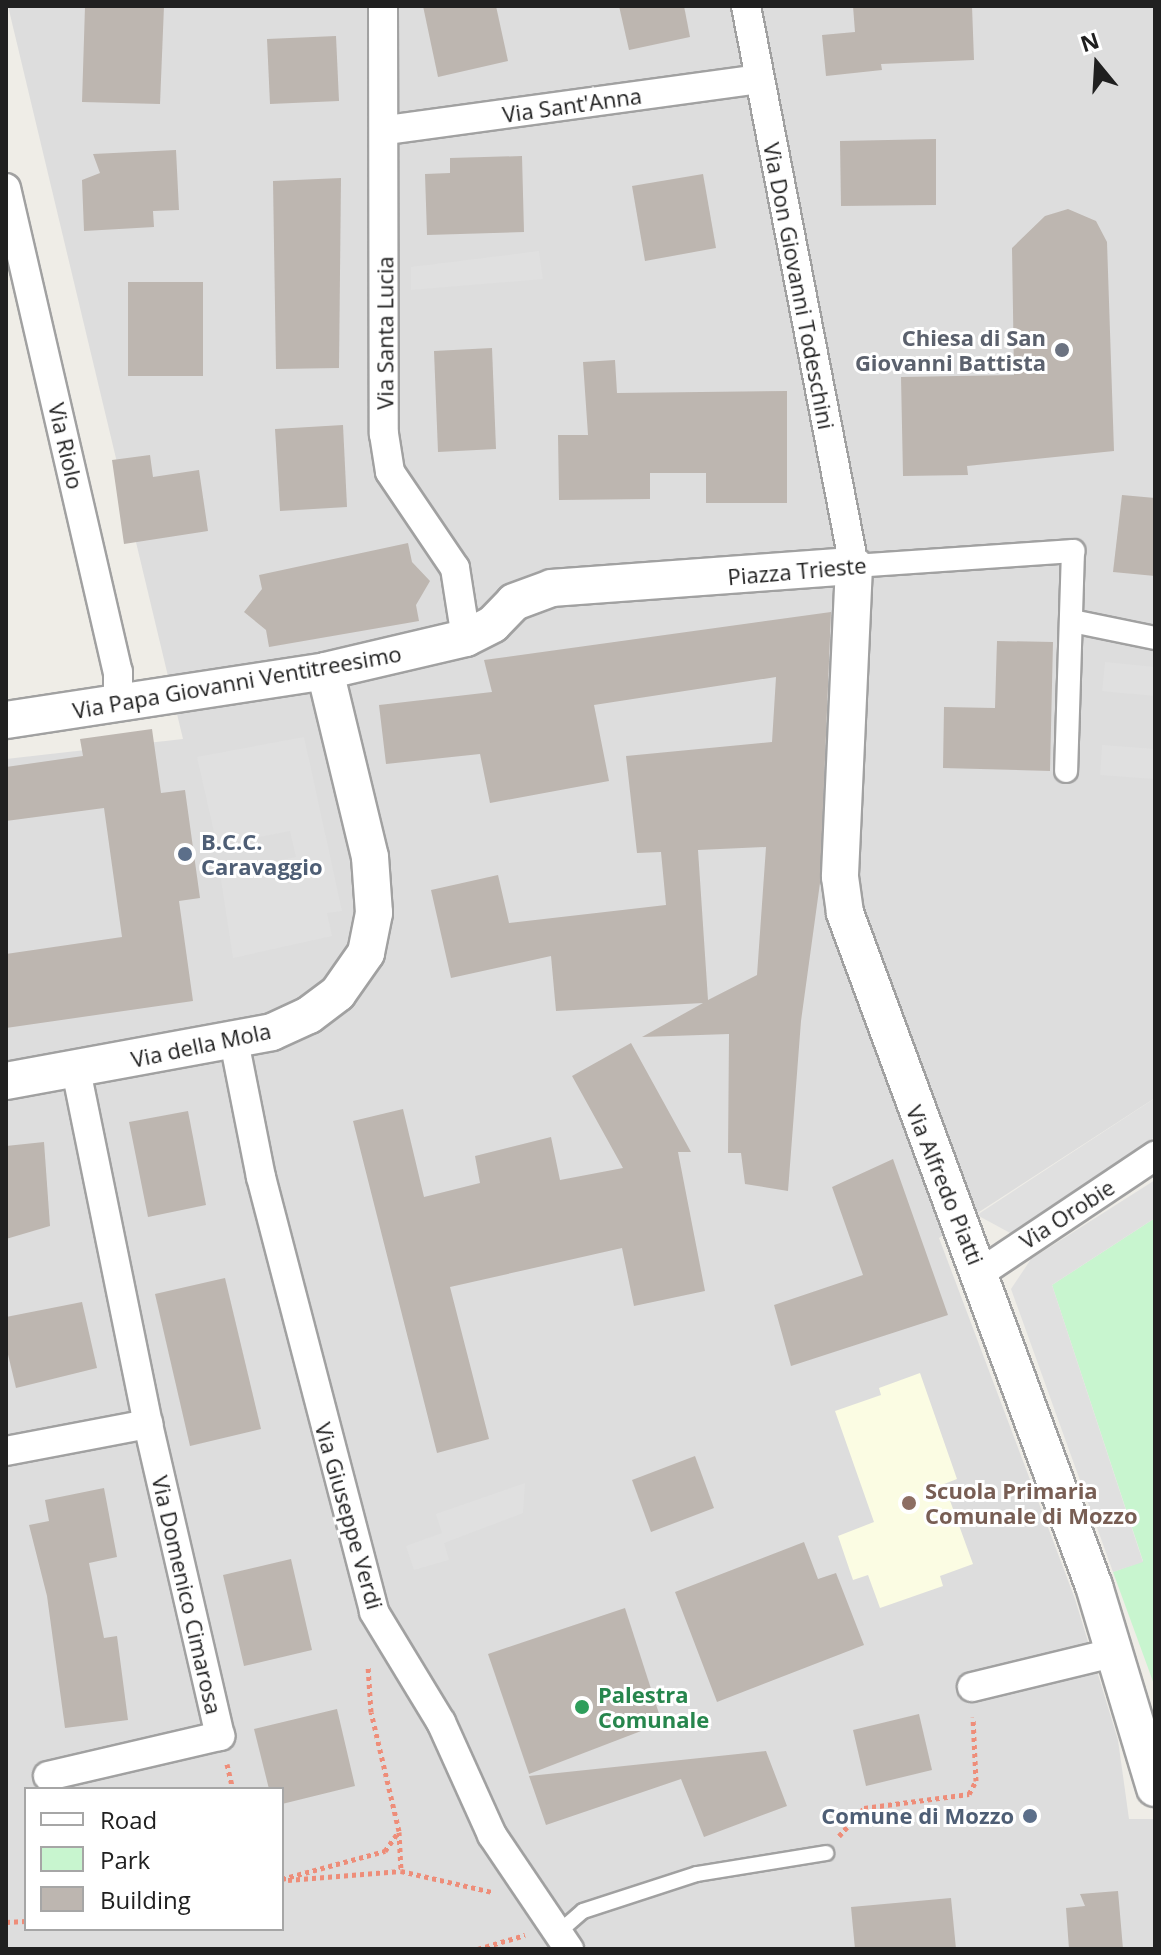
<!DOCTYPE html>
<html>
<head>
<meta charset="utf-8">
<style>
  body { margin:0 }
  #map { position:relative; width:1161px; height:1955px; overflow:hidden; background:#efede7; font-family:"Open Sans",sans-serif }
  div>[style] { position:absolute }
  .residential>* { inset:0; background:#ddd }
  .education>* { inset:0; background:#fbfce3 }
  .park>* { inset:0; background:#c8f5cf }
  .parking>* { inset:0; background:#e0e0e0 }
  .building>* { inset:0; background:#bdb6b0 }
  .path>* { height:5px; margin-top:-2.5px; transform-origin:0; background:repeating-linear-gradient(90deg,#ee8d79 0 4px,transparent 0 8px) }
  .roads { filter:drop-shadow(2px 0 #a1a1a1) drop-shadow(-2px 0 #a1a1a1) drop-shadow(0 2px #a1a1a1) drop-shadow(0 -2px #a1a1a1) }
  .service>* { height:14px; margin:-7px; padding:0 7px; transform-origin:7px; border-radius:7px; background:#fff }
  .pedestrian>* { height:22px; margin:-11px; padding:0 11px; transform-origin:11px; border-radius:11px; background:#fff }
  .minor>* { height:28px; margin:-14px; padding:0 14px; transform-origin:14px; border-radius:14px; background:#fff }
  .tertiary>* { height:36px; margin:-18px; padding:0 18px; transform-origin:18px; border-radius:18px; background:#fff }
  .dots>* { width:22px; height:22px; translate:-50% -50%; box-sizing:border-box; border:4px solid #fff; border-radius:50% }
  span { translate:-50% -50%; white-space:nowrap; text-align:center; line-height:1.15; -webkit-text-stroke:6px #fff; paint-order:stroke }
  .street-label { font-size:22px; color:#202020 }
  .worship-label { font-size:22px; color:#5b616d; font-weight:700 }
  .right { translate:-100% -50%; text-align:right }
  .service-label { font-size:22px; color:#4e5e75; font-weight:700 }
  .left { translate:0 -50%; text-align:left }
  .education-label { font-size:22px; color:#785e54; font-weight:700 }
  .leisure-label { font-size:22px; color:#27864d; font-weight:700 }
  .frame { position:absolute; inset:0; border:8px solid #202020; pointer-events:none }
  .legend { position:absolute; left:24px; top:1787px; width:260px; height:144px; box-sizing:border-box; background:#fff; border:2px solid #a6a6a6; margin:0; padding:10px 14px; list-style:none; font-size:24px; color:#202020 }
  .legend li { display:flex; align-items:center; gap:16px; height:40px }
  .legend b { width:40px; border:2px solid #a6a6a6 }
  .north { position:absolute; left:1057px; top:24px; width:80px; height:80px; -webkit-text-stroke:6px #fff; paint-order:stroke; rotate:342deg; font-size:22px; font-weight:700; line-height:32px; text-align:center; color:#202020 }
  .north::after { content:''; display:block; margin:auto; width:28px; height:36px; background:#202020; clip-path:polygon(50% 0,100% 100%,50% 72%,0 100%) }
</style>
</head>
<body>
<div id="map">
  <div class="residential">
    <i style="clip-path:polygon(evenodd,8px 6px,1155px 6px,1155px 1098px,939px 1238px,1075px 1599px,1118px 1740px,1129px 1819px,1155px 1819px,1155px 1949px,6px 1949px,6px 759px,183px 739px,8px 6px,26px 1789px,282px 1789px,282px 1929px,26px 1929px,26px 1789px)"></i>
  </div>
  <div class="education">
    <i style="clip-path:polygon(920px 1373px,957px 1479px,944px 1484px,973px 1564px,940px 1576px,943px 1586px,880px 1608px,868px 1575px,853px 1580px,838px 1536px,874px 1522px,835px 1411px,881px 1395px,879px 1388px)"></i>
  </div>
  <div class="park">
    <i style="clip-path:polygon(1155px 1218px,1155px 1687px,1113px 1572px,1143px 1561px,1052px 1285px)"></i>
  </div>
  <div class="parking">
    <i style="clip-path:polygon(539px 251px,543px 279px,411px 290px,411px 267px)"></i>
    <i style="clip-path:polygon(1105px 662px,1155px 667px,1155px 696px,1102px 691px)"></i>
    <i style="clip-path:polygon(304px 737px,342px 911px,327px 913px,332px 936px,233px 958px,220px 873px,296px 857px,290px 831px,217px 845px,197px 757px)"></i>
    <i style="clip-path:polygon(1102px 745px,1155px 749px,1155px 779px,1100px 775px)"></i>
    <i style="clip-path:polygon(1155px 1098px,1155px 1137px,1012px 1234px,977px 1215px)"></i>
    <i style="clip-path:polygon(1155px 1180px,1155px 1218px,1052px 1285px,1143px 1562px,1113px 1572px,1011px 1289px,1031px 1259px)"></i>
    <i style="clip-path:polygon(525px 1483px,523px 1513px,444px 1543px,449px 1560px,414px 1570px,406px 1546px,442px 1533px,436px 1514px)"></i>
  </div>
  <div class="building">
    <i style="clip-path:polygon(85px 6px,164px 6px,160px 104px,82px 102px)"></i>
    <i style="clip-path:polygon(423px 6px,496px 6px,508px 61px,438px 77px)"></i>
    <i style="clip-path:polygon(619px 6px,684px 6px,690px 37px,629px 50px)"></i>
    <i style="clip-path:polygon(853px 6px,972px 6px,974px 60px,881px 64px,882px 70px,826px 76px,822px 35px,855px 32px)"></i>
    <i style="clip-path:polygon(336px 36px,339px 101px,270px 104px,267px 39px)"></i>
    <i style="clip-path:polygon(936px 139px,936px 205px,841px 206px,840px 141px)"></i>
    <i style="clip-path:polygon(176px 150px,179px 210px,153px 211px,154px 227px,84px 231px,82px 180px,100px 173px,93px 154px)"></i>
    <i style="clip-path:polygon(522px 156px,524px 232px,427px 235px,425px 174px,450px 173px,450px 158px)"></i>
    <i style="clip-path:polygon(703px 174px,716px 248px,645px 261px,632px 186px)"></i>
    <i style="clip-path:polygon(341px 178px,339px 368px,276px 369px,273px 181px)"></i>
    <i style="clip-path:polygon(1068px 209px,1096px 221px,1107px 242px,1114px 451px,967px 466px,968px 475px,903px 476px,901px 377px,1014px 375px,1012px 248px,1045px 216px)"></i>
    <i style="clip-path:polygon(128px 282px,203px 282px,203px 376px,128px 376px)"></i>
    <i style="clip-path:polygon(492px 348px,496px 449px,438px 452px,434px 351px)"></i>
    <i style="clip-path:polygon(615px 360px,617px 393px,787px 391px,787px 503px,706px 503px,706px 473px,650px 473px,650px 499px,559px 500px,558px 435px,588px 435px,583px 362px)"></i>
    <i style="clip-path:polygon(343px 425px,347px 507px,280px 511px,275px 429px)"></i>
    <i style="clip-path:polygon(150px 455px,153px 477px,199px 470px,208px 531px,124px 544px,112px 460px)"></i>
    <i style="clip-path:polygon(1122px 495px,1155px 498px,1155px 576px,1113px 572px)"></i>
    <i style="clip-path:polygon(408px 543px,412px 562px,430px 581px,416px 605px,419px 621px,269px 647px,266px 630px,244px 612px,262px 589px,259px 575px)"></i>
    <i style="clip-path:polygon(evenodd,831px 612px,820px 883px,801px 1021px,788px 1191px,745px 1184px,741px 1153px,728px 1153px,729px 1034px,642px 1037px,703px 1003px,556px 1011px,551px 956px,451px 978px,431px 890px,498px 875px,509px 923px,666px 905px,661px 852px,637px 853px,626px 756px,772px 742px,776px 677px,594px 705px,609px 781px,490px 803px,480px 754px,386px 764px,379px 705px,492px 692px,484px 660px,831px 612px,766px 847px,757px 975px,708px 1000px,698px 850px,766px 847px)"></i>
    <i style="clip-path:polygon(997px 641px,1053px 642px,1050px 771px,943px 768px,944px 707px,995px 708px)"></i>
    <i style="clip-path:polygon(152px 729px,161px 793px,185px 790px,200px 898px,179px 901px,193px 1001px,6px 1028px,6px 954px,122px 937px,104px 808px,6px 821px,6px 767px,83px 756px,80px 739px)"></i>
    <i style="clip-path:polygon(631px 1043px,691px 1152px,678px 1152px,705px 1291px,634px 1306px,622px 1248px,450px 1287px,489px 1439px,437px 1453px,353px 1121px,403px 1109px,424px 1197px,480px 1183px,475px 1156px,551px 1137px,560px 1180px,623px 1168px,572px 1076px)"></i>
    <i style="clip-path:polygon(188px 1111px,206px 1205px,148px 1217px,129px 1122px)"></i>
    <i style="clip-path:polygon(44px 1142px,50px 1226px,6px 1239px,6px 1146px)"></i>
    <i style="clip-path:polygon(893px 1159px,948px 1315px,791px 1366px,774px 1305px,863px 1275px,832px 1187px)"></i>
    <i style="clip-path:polygon(225px 1278px,261px 1429px,190px 1446px,155px 1294px)"></i>
    <i style="clip-path:polygon(82px 1302px,97px 1368px,16px 1388px,6px 1346px,6px 1317px)"></i>
    <i style="clip-path:polygon(695px 1456px,714px 1508px,651px 1532px,632px 1480px)"></i>
    <i style="clip-path:polygon(104px 1488px,117px 1557px,89px 1563px,104px 1638px,117px 1636px,128px 1720px,65px 1728px,47px 1596px,29px 1525px,49px 1521px,45px 1500px)"></i>
    <i style="clip-path:polygon(804px 1542px,818px 1579px,836px 1573px,864px 1645px,717px 1702px,675px 1592px)"></i>
    <i style="clip-path:polygon(291px 1559px,312px 1650px,244px 1666px,223px 1575px)"></i>
    <i style="clip-path:polygon(625px 1608px,662px 1723px,529px 1774px,488px 1654px)"></i>
    <i style="clip-path:polygon(337px 1709px,355px 1786px,282px 1804px,282px 1789px,269px 1789px,254px 1729px)"></i>
    <i style="clip-path:polygon(919px 1714px,932px 1770px,866px 1786px,853px 1730px)"></i>
    <i style="clip-path:polygon(766px 1751px,787px 1806px,704px 1837px,681px 1779px,546px 1825px,529px 1776px)"></i>
    <i style="clip-path:polygon(1118px 1891px,1123px 1949px,1069px 1949px,1066px 1908px,1085px 1906px,1080px 1894px)"></i>
    <i style="clip-path:polygon(951px 1898px,956px 1949px,855px 1949px,851px 1907px)"></i>
  </div>
  <div class="path">
    <i style="left:227px;top:1764px;width:26px;rotate:77deg"></i>
    <i style="left:399px;top:1832px;width:39px;rotate:87deg"></i>
    <i style="left:839px;top:1836px;width:38px;rotate:-48deg"></i>
    <i style="left:864px;top:1808px;width:106px;rotate:-7.6deg"></i>
    <i style="left:969px;top:1794px;width:15px;rotate:-62deg"></i>
    <i style="left:976px;top:1781px;width:64px;rotate:-92.7deg"></i>
    <i style="left:282px;top:1879px;width:107px;rotate:-15.2deg"></i>
    <i style="left:385px;top:1851px;width:24px;rotate:-55deg"></i>
    <i style="left:399px;top:1831px;width:122px;rotate:-103.2deg"></i>
    <i style="left:371px;top:1712px;width:47px;rotate:-93.7deg"></i>
    <i style="left:288px;top:1880px;width:113px;rotate:-4.6deg"></i>
    <i style="left:401px;top:1871px;width:93px;rotate:13deg"></i>
    <i style="left:6px;top:1922px;width:20px;rotate:-3deg"></i>
    <i style="left:478px;top:1949px;width:49px;rotate:-16.6deg"></i>
  </div>
  <div class="roads">
    <div class="service">
      <i style="left:560px;top:1931px;width:30px;rotate:-41deg"></i>
      <i style="left:583px;top:1911px;width:120px;rotate:-18deg"></i>
      <i style="left:697px;top:1874px;width:131px;rotate:-9.2deg"></i>
    </div>
    <div class="pedestrian">
      <i style="left:854px;top:566px;width:220px;rotate:-3.9deg"></i>
      <i style="left:1073px;top:551px;width:220px;rotate:91.8deg"></i>
      <i style="left:1072px;top:621px;width:85px;rotate:11.6deg"></i>
    </div>
    <div class="minor">
      <i style="left:383px;top:6px;width:428px;rotate:89.9deg"></i>
      <i style="left:384px;top:434px;width:38px;rotate:81deg"></i>
      <i style="left:390px;top:472px;width:116px;rotate:55.9deg"></i>
      <i style="left:455px;top:568px;width:71px;rotate:81.1deg"></i>
      <i style="left:746px;top:6px;width:570px;rotate:79.08deg"></i>
      <i style="left:387px;top:130px;width:374px;rotate:-7.8deg"></i>
      <i style="left:6px;top:188px;width:497px;rotate:77deg"></i>
      <i style="left:118px;top:672px;width:34px;rotate:90deg"></i>
      <i style="left:234px;top:1041px;width:139px;rotate:78.8deg"></i>
      <i style="left:261px;top:1177px;width:449px;rotate:75.4deg"></i>
      <i style="left:374px;top:1612px;width:129px;rotate:58.7deg"></i>
      <i style="left:441px;top:1722px;width:124px;rotate:65.7deg"></i>
      <i style="left:492px;top:1835px;width:138px;rotate:56deg"></i>
      <i style="left:980px;top:1273px;width:211px;rotate:-33.8deg"></i>
      <i style="left:6px;top:1451px;width:145px;rotate:-10.8deg"></i>
      <i style="left:972px;top:1687px;width:149px;rotate:-13.6deg"></i>
      <i style="left:48px;top:1776px;width:177px;rotate:-13.1deg"></i>
      <i style="left:220px;top:1736px;width:320px;rotate:-103deg"></i>
      <i style="left:148px;top:1424px;width:361px;rotate:-101.5deg"></i>
    </div>
    <div class="tertiary">
      <i style="left:6px;top:720px;width:323px;rotate:-8.7deg"></i>
      <i style="left:325px;top:671px;width:145px;rotate:-13.2deg"></i>
      <i style="left:466px;top:638px;width:30px;rotate:-27deg"></i>
      <i style="left:493px;top:624px;width:30px;rotate:-46deg"></i>
      <i style="left:514px;top:602px;width:40px;rotate:-20.2deg"></i>
      <i style="left:552px;top:588px;width:303px;rotate:-4.2deg"></i>
      <i style="left:854px;top:566px;width:311px;rotate:92.6deg"></i>
      <i style="left:840px;top:877px;width:36px;rotate:82deg"></i>
      <i style="left:845px;top:913px;width:718px;rotate:69.7deg"></i>
      <i style="left:1094px;top:1586px;width:211px;rotate:73.2deg"></i>
      <i style="left:6px;top:1081px;width:270px;rotate:-10.4deg"></i>
      <i style="left:272px;top:1032px;width:41px;rotate:-24.7deg"></i>
      <i style="left:309px;top:1015px;width:36px;rotate:-37deg"></i>
      <i style="left:338px;top:993px;width:49px;rotate:-55deg"></i>
      <i style="left:366px;top:953px;width:41px;rotate:-78.7deg"></i>
      <i style="left:374px;top:913px;width:56px;rotate:-94.1deg"></i>
      <i style="left:370px;top:857px;width:191px;rotate:-103.6deg"></i>
    </div>
  </div>
  <div class="dots">
    <i style="left:1062px;top:350px;background:#6b7280"></i>
    <i style="left:185px;top:854px;background:#5c6f8a"></i>
    <i style="left:909px;top:1503px;background:#8d6e63"></i>
    <i style="left:582px;top:1707px;background:#2e9e5b"></i>
    <i style="left:1030px;top:1816px;background:#5c6f8a"></i>
  </div>
  <div class="street-label">
    <span style="left:572px;top:105px;rotate:-8deg">Via Sant'Anna</span>
    <span style="left:799px;top:286px;rotate:79deg">Via Don Giovanni Todeschini</span>
    <span style="left:385px;top:333px;rotate:-90deg">Via Santa Lucia</span>
    <span style="left:66px;top:446px;rotate:77deg">Via Riolo</span>
    <span style="left:797px;top:571px;rotate:-5deg">Piazza Trieste</span>
    <span style="left:237px;top:682px;rotate:-10deg">Via Papa Giovanni Ventitreesimo</span>
    <span style="left:201px;top:1045px;rotate:-12deg">Via della Mola</span>
    <span style="left:945px;top:1185px;rotate:68deg">Via Alfredo Piatti</span>
    <span style="left:1067px;top:1214px;rotate:-33deg">Via Orobie</span>
    <span style="left:349px;top:1516px;rotate:74deg">Via Giuseppe Verdi</span>
    <span style="left:187px;top:1595px;rotate:77deg">Via Domenico Cimarosa</span>
  </div>
  <div class="worship-label">
    <span class="right" style="left:1046px;top:350px">Chiesa di San<br>Giovanni Battista</span>
  </div>
  <div class="service-label">
    <span class="left" style="left:201px;top:854px">B.C.C.<br>Caravaggio</span>
    <span class="right" style="left:1014px;top:1816px">Comune di Mozzo</span>
  </div>
  <div class="education-label">
    <span class="left" style="left:925px;top:1503px">Scuola Primaria<br>Comunale di Mozzo</span>
  </div>
  <div class="leisure-label">
    <span class="left" style="left:598px;top:1707px">Palestra<br>Comunale</span>
  </div>
  <div class="frame"></div>
  <ul class="legend">
  <li><b style="height:10px;background:#fff"></b>Road</li>
  <li><b style="height:22px;background:#c8f5cf"></b>Park</li>
  <li><b style="height:22px;background:#bdb6b0"></b>Building</li>
  </ul>
  <div class="north">N</div>
</div>
</body>
</html>
